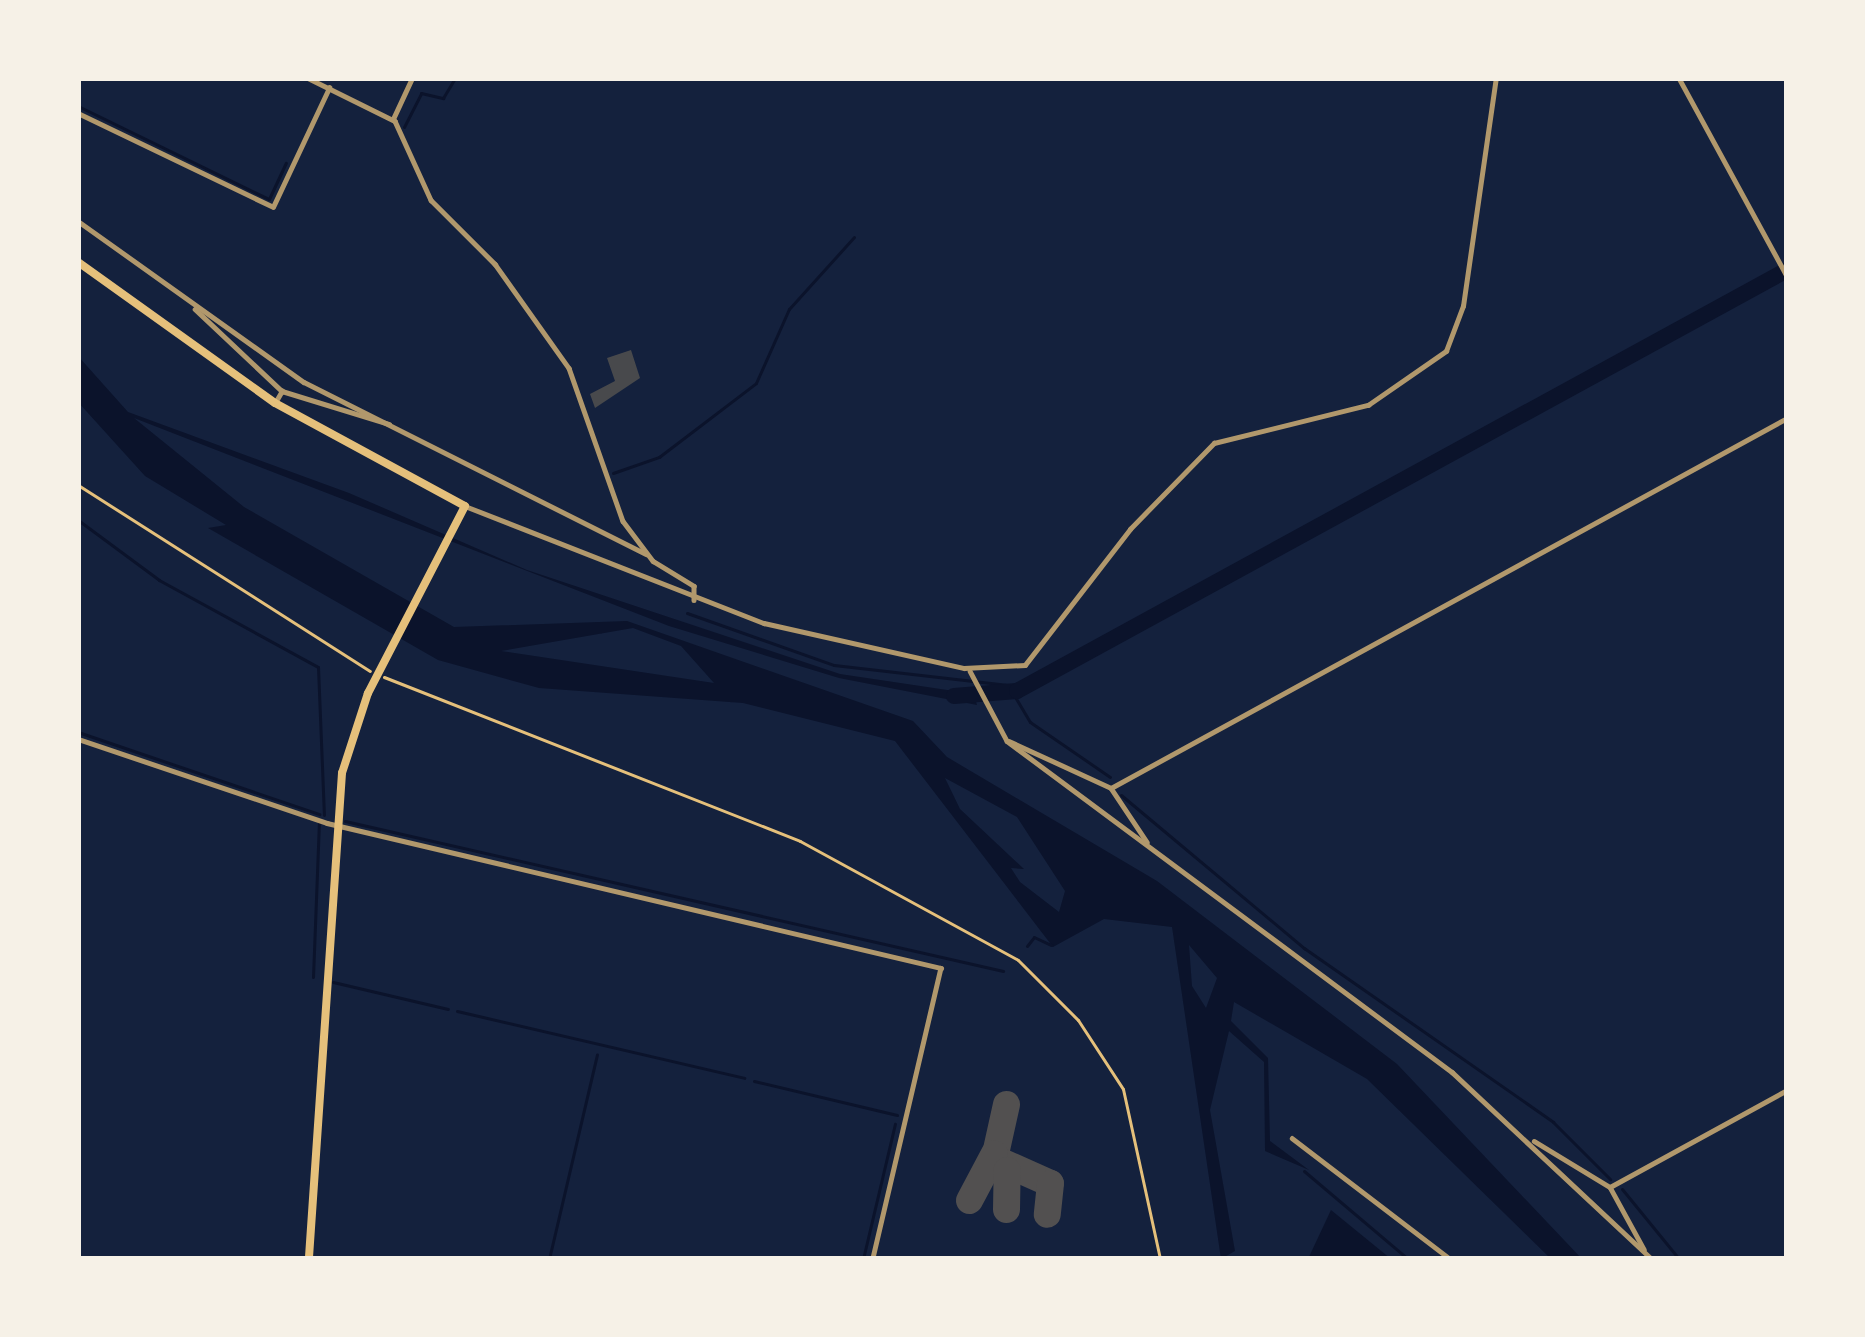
<!DOCTYPE html>
<html>
<head>
<meta charset="utf-8">
<style>
  body { margin:0 }
  #map { position:relative; width:1865px; height:1337px; overflow:hidden; background:#14213d; font-family:Inter,sans-serif }
  div>[style] { position:absolute }
  .water>* { inset:0; background:#0b132b }
  .stream>* { height:3px; margin:-1.5px; padding:0 1.5px; transform-origin:1.5px; border-radius:1.5px; background:#0b132b }
  .river>* { height:16px; margin:-8px; padding:0 8px; transform-origin:8px; border-radius:8px; background:#0b132b }
  .taxiway>* { height:27px; margin:-13.5px; padding:0 13.5px; transform-origin:13.5px; border-radius:13.5px; background:#525050 }
  .building>* { inset:0; background:#48494c }
  .path>* { height:3px; margin:-1.5px; padding:0 1.5px; transform-origin:1.5px; border-radius:1.5px; background:#e5c07b }
  .minor>* { height:4.5px; margin:-2.25px; padding:0 2.25px; transform-origin:2.25px; border-radius:2.25px; background:#b1986c }
  .secondary>* { height:8px; margin:-4px; padding:0 4px; transform-origin:4px; border-radius:4px; background:#e5c07b }
  span { translate:-50% -50%; white-space:nowrap; text-align:center; line-height:1.15; -webkit-text-stroke:12px #f6f1e7; paint-order:stroke }
  .frame { position:absolute; inset:0; border:81px solid #f6f1e7; pointer-events:none }
</style>
</head>
<body>
<div id="map">
  <div class="water">
    <i style="clip-path:polygon(evenodd,78px 356px,128px 412px,349px 493px,527px 570px,840px 674px,974px 694px,977px 705px,839px 678px,669px 626px,134px 418px,244px 507px,454px 627px,627px 621px,913px 721px,947px 757px,1157px 881px,1397px 1064px,1582px 1259px,1551px 1259px,1367px 1079px,1234px 1002px,1231px 1021px,1268px 1058px,1270px 1141px,1309px 1170px,1265px 1151px,1264px 1062px,1229px 1031px,1210px 1110px,1235px 1251px,1221px 1259px,1172px 927px,1104px 919px,1053px 947px,895px 741px,743px 703px,539px 688px,438px 660px,208px 528px,226px 525px,145px 476px,78px 402px,78px 356px,633px 628px,681px 646px,714px 683px,501px 651px,633px 628px,78px 356px,945px 778px,1017px 817px,1065px 891px,1059px 912px,1020px 882px,1011px 868px,1024px 869px,960px 809px,945px 778px,78px 356px,1189px 945px,1217px 978px,1206px 1008px,1192px 986px,1189px 945px)"></i>
    <i style="clip-path:polygon(1331px 1210px,1391px 1259px,1308px 1259px)"></i>
  </div>
  <div class="stream">
    <i style="left:78px;top:106px;width:212px;rotate:26deg"></i>
    <i style="left:269px;top:199px;width:40px;rotate:-65deg"></i>
    <i style="left:404px;top:127px;width:38px;rotate:-63deg"></i>
    <i style="left:421px;top:93px;width:23px;rotate:13deg"></i>
    <i style="left:443px;top:98px;width:23px;rotate:-59deg"></i>
    <i style="left:613px;top:473px;width:49px;rotate:-19.2deg"></i>
    <i style="left:659px;top:457px;width:122px;rotate:-37.3deg"></i>
    <i style="left:756px;top:383px;width:81px;rotate:-66deg"></i>
    <i style="left:789px;top:309px;width:97px;rotate:-47.9deg"></i>
    <i style="left:78px;top:520px;width:101px;rotate:36.5deg"></i>
    <i style="left:159px;top:580px;width:181px;rotate:28.7deg"></i>
    <i style="left:318px;top:667px;width:148px;rotate:87.7deg"></i>
    <i style="left:687px;top:613px;width:156px;rotate:19.5deg"></i>
    <i style="left:834px;top:665px;width:175px;rotate:6.6deg"></i>
    <i style="left:1008px;top:685px;width:43px;rotate:59.3deg"></i>
    <i style="left:1030px;top:722px;width:97px;rotate:34.5deg"></i>
    <i style="left:78px;top:732px;width:255px;rotate:18.8deg"></i>
    <i style="left:1121px;top:795px;width:239px;rotate:39.9deg"></i>
    <i style="left:1304px;top:948px;width:304px;rotate:34.9deg"></i>
    <i style="left:1553px;top:1122px;width:81px;rotate:45deg"></i>
    <i style="left:345px;top:821px;width:675px;rotate:12.84deg"></i>
    <i style="left:1027px;top:946px;width:11px;rotate:-52deg"></i>
    <i style="left:1034px;top:937px;width:19px;rotate:25deg"></i>
    <i style="left:313px;top:977px;width:153px;rotate:-87.8deg"></i>
    <i style="left:333px;top:982px;width:118px;rotate:13.2deg"></i>
    <i style="left:457px;top:1011px;width:295px;rotate:13.1deg"></i>
    <i style="left:754px;top:1081px;width:147px;rotate:13.4deg"></i>
    <i style="left:1304px;top:1171px;width:136px;rotate:40.2deg"></i>
    <i style="left:1622px;top:1189px;width:90px;rotate:50.8deg"></i>
    <i style="left:549px;top:1259px;width:210px;rotate:-76.8deg"></i>
    <i style="left:863px;top:1259px;width:139px;rotate:-76.7deg"></i>
  </div>
  <div class="river">
    <i style="left:954px;top:696px;width:63px;rotate:-4.5deg"></i>
    <i style="left:1017px;top:691px;width:878px;rotate:-28.67deg"></i>
  </div>
  <div class="taxiway">
    <i style="left:1006px;top:1104px;width:55px;rotate:102.5deg"></i>
    <i style="left:994px;top:1158px;width:61px;rotate:24.1deg"></i>
    <i style="left:1050px;top:1183px;width:31px;rotate:96deg"></i>
    <i style="left:969px;top:1200px;width:53px;rotate:-62deg"></i>
    <i style="left:1006px;top:1209px;width:39px;rotate:-89deg"></i>
  </div>
  <div class="building">
    <i style="clip-path:polygon(631px 350px,640px 378px,595px 408px,590px 394px,615px 381px,607px 358px)"></i>
  </div>
  <div class="path">
    <i style="left:78px;top:485px;width:346px;rotate:32.5deg"></i>
    <i style="left:384px;top:677px;width:447px;rotate:21.5deg"></i>
    <i style="left:800px;top:841px;width:248px;rotate:28.6deg"></i>
    <i style="left:1018px;top:960px;width:85px;rotate:45deg"></i>
    <i style="left:1078px;top:1020px;width:82px;rotate:56.9deg"></i>
    <i style="left:1123px;top:1089px;width:174px;rotate:77.7deg"></i>
  </div>
  <div class="minor">
    <i style="left:308px;top:78px;width:97px;rotate:26.3deg"></i>
    <i style="left:395px;top:121px;width:87px;rotate:65.5deg"></i>
    <i style="left:431px;top:200px;width:91px;rotate:45deg"></i>
    <i style="left:495px;top:264px;width:128px;rotate:54.6deg"></i>
    <i style="left:569px;top:368px;width:162px;rotate:70.6deg"></i>
    <i style="left:623px;top:521px;width:50px;rotate:53.1deg"></i>
    <i style="left:653px;top:561px;width:48px;rotate:31.4deg"></i>
    <i style="left:694px;top:586px;width:14px;rotate:90deg"></i>
    <i style="left:1679px;top:78px;width:226px;rotate:61.4deg"></i>
    <i style="left:78px;top:113px;width:216px;rotate:25.7deg"></i>
    <i style="left:273px;top:207px;width:132px;rotate:-64.8deg"></i>
    <i style="left:393px;top:119px;width:45px;rotate:-65.1deg"></i>
    <i style="left:78px;top:221px;width:277px;rotate:35.5deg"></i>
    <i style="left:304px;top:382px;width:383px;rotate:26.7deg"></i>
    <i style="left:195px;top:309px;width:120px;rotate:43.3deg"></i>
    <i style="left:275px;top:403px;width:14px;rotate:-60deg"></i>
    <i style="left:282px;top:391px;width:112px;rotate:17.1deg"></i>
    <i style="left:465px;top:506px;width:321px;rotate:21.4deg"></i>
    <i style="left:764px;top:623px;width:205px;rotate:12.7deg"></i>
    <i style="left:964px;top:668px;width:61px;rotate:-2.8deg"></i>
    <i style="left:1025px;top:665px;width:172px;rotate:-52.3deg"></i>
    <i style="left:1130px;top:529px;width:120px;rotate:-45.7deg"></i>
    <i style="left:1214px;top:443px;width:159px;rotate:-13.9deg"></i>
    <i style="left:1368px;top:405px;width:95px;rotate:-34.7deg"></i>
    <i style="left:1446px;top:351px;width:48px;rotate:-69.3deg"></i>
    <i style="left:1463px;top:306px;width:230px;rotate:-81.8deg"></i>
    <i style="left:970px;top:671px;width:79px;rotate:62.1deg"></i>
    <i style="left:1007px;top:741px;width:555px;rotate:36.64deg"></i>
    <i style="left:1452px;top:1072px;width:274px;rotate:43.1deg"></i>
    <i style="left:78px;top:739px;width:263px;rotate:18.6deg"></i>
    <i style="left:327px;top:823px;width:631px;rotate:13.29deg"></i>
    <i style="left:941px;top:968px;width:299px;rotate:103.2deg"></i>
    <i style="left:1009px;top:741px;width:112px;rotate:24.7deg"></i>
    <i style="left:1111px;top:788px;width:65px;rotate:56.3deg"></i>
    <i style="left:1111px;top:788px;width:771px;rotate:-28.69deg"></i>
    <i style="left:1292px;top:1138px;width:199px;rotate:37.4deg"></i>
    <i style="left:1534px;top:1141px;width:89px;rotate:31.2deg"></i>
    <i style="left:1610px;top:1187px;width:71px;rotate:61.3deg"></i>
    <i style="left:1610px;top:1187px;width:202px;rotate:-28.7deg"></i>
  </div>
  <div class="secondary">
    <i style="left:78px;top:262px;width:242px;rotate:35.6deg"></i>
    <i style="left:275px;top:403px;width:216px;rotate:28.5deg"></i>
    <i style="left:465px;top:506px;width:211px;rotate:117.4deg"></i>
    <i style="left:368px;top:693px;width:84px;rotate:108deg"></i>
    <i style="left:342px;top:773px;width:487px;rotate:93.9deg"></i>
  </div>
  <div class="frame"></div>
</div>
</body>
</html>
